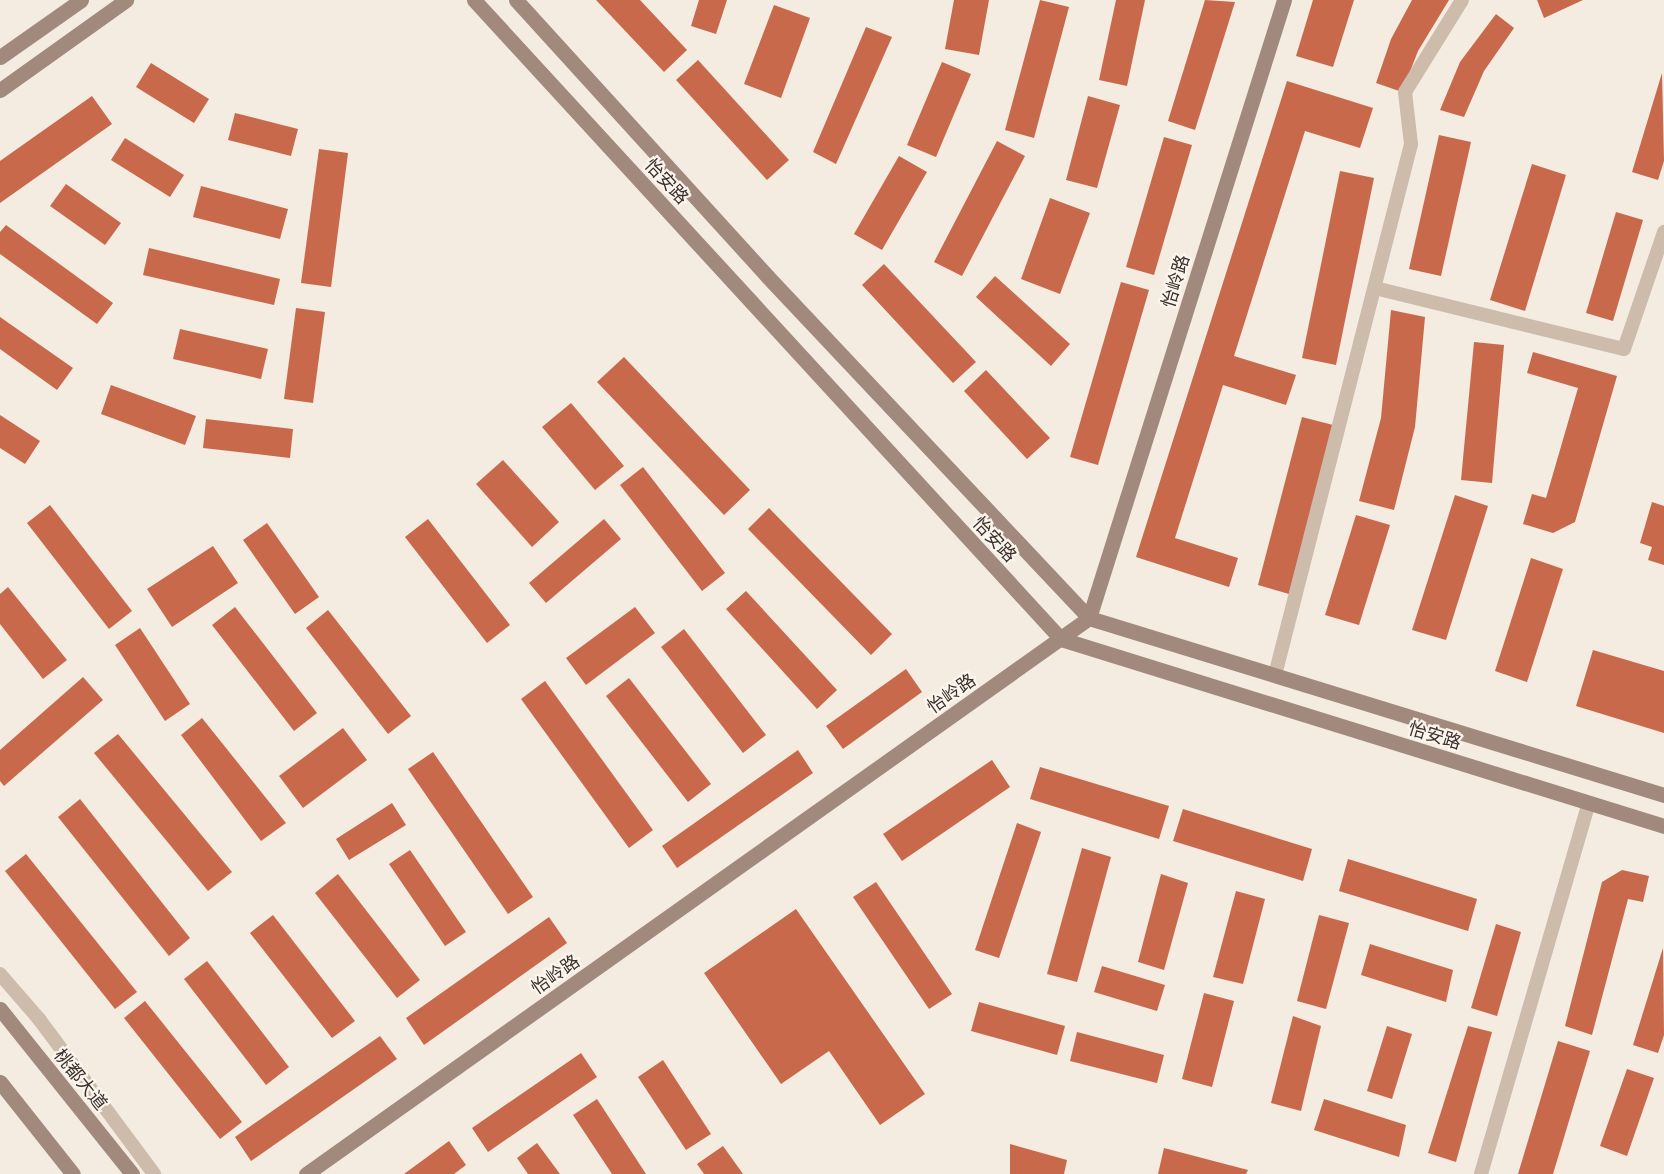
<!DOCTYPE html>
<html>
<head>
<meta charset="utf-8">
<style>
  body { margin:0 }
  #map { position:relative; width:1664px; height:1174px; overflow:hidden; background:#f4ebe1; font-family:Barlow,"Noto Sans SC",sans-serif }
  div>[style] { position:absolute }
  .building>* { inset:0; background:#c8694b }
  .street>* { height:14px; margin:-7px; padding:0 7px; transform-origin:7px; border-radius:7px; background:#cdbbac }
  .secondary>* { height:15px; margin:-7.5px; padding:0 7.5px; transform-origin:7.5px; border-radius:7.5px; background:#a18a7d }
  span { translate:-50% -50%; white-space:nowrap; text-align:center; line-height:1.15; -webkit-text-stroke:4.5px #fbf5ee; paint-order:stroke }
  .street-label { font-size:18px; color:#3b302b }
</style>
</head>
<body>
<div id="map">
  <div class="building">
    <i style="clip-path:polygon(596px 0,640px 0,687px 50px,664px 72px)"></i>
    <i style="clip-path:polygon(699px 0,727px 0,716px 34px,691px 26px)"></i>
    <i style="clip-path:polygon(954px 0,989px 0,979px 55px,945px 49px)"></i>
    <i style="clip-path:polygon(1040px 0,1069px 7px,1034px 138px,1005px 130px)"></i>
    <i style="clip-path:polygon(1116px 0,1145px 0,1127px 86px,1099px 80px)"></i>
    <i style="clip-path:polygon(1205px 0,1235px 2px,1195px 130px,1168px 121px)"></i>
    <i style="clip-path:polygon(1313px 0,1354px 0,1333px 67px,1296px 56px)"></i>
    <i style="clip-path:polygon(1412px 0,1449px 0,1418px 51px,1402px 92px,1376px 83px,1391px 39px)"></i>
    <i style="clip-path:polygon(1537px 0,1583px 0,1544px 18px)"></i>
    <i style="clip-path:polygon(774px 5px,810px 18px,781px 98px,744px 84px)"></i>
    <i style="clip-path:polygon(1496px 14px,1514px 28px,1484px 71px,1464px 117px,1440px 110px,1460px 62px)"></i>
    <i style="clip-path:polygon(866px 27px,892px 37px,836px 164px,813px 152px)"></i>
    <i style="clip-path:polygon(698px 60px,789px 160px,767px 180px,676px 80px)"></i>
    <i style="clip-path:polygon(942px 62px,971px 74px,936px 157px,907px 145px)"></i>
    <i style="clip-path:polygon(151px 63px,209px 99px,194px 123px,136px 87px)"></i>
    <i style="clip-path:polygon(1662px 73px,1664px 161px,1658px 180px,1632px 172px)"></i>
    <i style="clip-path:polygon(1287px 81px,1373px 108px,1360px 148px,1305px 131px,1234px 356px,1296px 375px,1286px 405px,1223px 385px,1175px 538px,1238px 558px,1229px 587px,1136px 557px)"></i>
    <i style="clip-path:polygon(92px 96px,112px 124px,0 203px,0 161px)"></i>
    <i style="clip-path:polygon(1088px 96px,1120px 105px,1097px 188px,1066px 180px)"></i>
    <i style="clip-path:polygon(235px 113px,298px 129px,291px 156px,228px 140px)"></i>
    <i style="clip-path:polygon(1439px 135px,1471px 142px,1441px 276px,1409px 269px)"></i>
    <i style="clip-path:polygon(1164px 137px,1192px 145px,1154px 275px,1126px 267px)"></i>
    <i style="clip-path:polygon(125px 138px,184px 175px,170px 197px,111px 160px)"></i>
    <i style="clip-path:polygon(997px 141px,1025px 156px,962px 276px,934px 262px)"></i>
    <i style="clip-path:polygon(319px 149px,348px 153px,331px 287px,301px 283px)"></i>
    <i style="clip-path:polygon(899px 156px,927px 172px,882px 250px,854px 234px)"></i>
    <i style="clip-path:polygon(1532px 164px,1566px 175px,1525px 311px,1490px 300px)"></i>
    <i style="clip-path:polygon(1340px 171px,1374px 178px,1336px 365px,1302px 358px)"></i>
    <i style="clip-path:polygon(66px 184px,121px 223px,105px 245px,50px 206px)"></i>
    <i style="clip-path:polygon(201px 186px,288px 209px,280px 239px,193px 217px)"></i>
    <i style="clip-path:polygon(1050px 198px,1090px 213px,1060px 294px,1021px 279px)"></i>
    <i style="clip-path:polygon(1616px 212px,1643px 220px,1613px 321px,1586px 313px)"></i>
    <i style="clip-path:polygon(6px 225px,113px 303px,97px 324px,0 254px,0 232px)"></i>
    <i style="clip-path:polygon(149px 248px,280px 279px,274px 305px,143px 275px)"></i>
    <i style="clip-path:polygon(884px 264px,976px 362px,953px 383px,862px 285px)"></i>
    <i style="clip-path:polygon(995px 276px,1070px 344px,1051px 366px,976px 297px)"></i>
    <i style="clip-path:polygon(1121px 282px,1149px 290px,1098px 465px,1070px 457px)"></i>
    <i style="clip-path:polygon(296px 308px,325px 312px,313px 403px,284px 399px)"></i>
    <i style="clip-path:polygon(1391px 310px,1425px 317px,1415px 427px,1394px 510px,1359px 501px,1381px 418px)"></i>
    <i style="clip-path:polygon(0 317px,73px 368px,57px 390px,0 349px)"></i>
    <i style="clip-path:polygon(180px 329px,268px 349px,261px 379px,173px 359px)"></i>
    <i style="clip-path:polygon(1474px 342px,1504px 345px,1492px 483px,1461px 480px)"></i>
    <i style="clip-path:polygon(1533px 352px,1617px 376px,1575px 522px,1553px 533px,1523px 524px,1532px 494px,1546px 498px,1578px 388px,1527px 373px)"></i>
    <i style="clip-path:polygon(624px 357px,750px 490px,724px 515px,597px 382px)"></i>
    <i style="clip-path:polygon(986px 370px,1050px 438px,1027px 459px,964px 391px)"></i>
    <i style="clip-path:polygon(111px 385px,196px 416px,185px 445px,101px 414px)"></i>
    <i style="clip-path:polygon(571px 403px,624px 466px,595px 490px,542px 427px)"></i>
    <i style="clip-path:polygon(0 415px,40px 441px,25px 464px,0 448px)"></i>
    <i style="clip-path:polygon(1302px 417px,1333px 425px,1289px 594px,1258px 585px)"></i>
    <i style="clip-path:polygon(206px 419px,293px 429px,290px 458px,203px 448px)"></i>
    <i style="clip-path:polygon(503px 460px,559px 522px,532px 547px,476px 484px)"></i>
    <i style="clip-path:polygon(643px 467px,725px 573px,702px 591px,620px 485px)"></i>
    <i style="clip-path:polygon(1455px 495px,1488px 506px,1446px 640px,1412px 630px)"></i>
    <i style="clip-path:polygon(1652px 502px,1664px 506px,1664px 565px,1648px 560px,1652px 547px,1640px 543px)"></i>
    <i style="clip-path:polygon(50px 505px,132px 611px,109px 629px,27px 523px)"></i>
    <i style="clip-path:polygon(769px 508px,892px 634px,871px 655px,748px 529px)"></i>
    <i style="clip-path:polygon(1356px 515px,1390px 525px,1359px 625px,1325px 615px)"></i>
    <i style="clip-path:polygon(428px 519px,510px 625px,487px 643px,405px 537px)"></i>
    <i style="clip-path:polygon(604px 519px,621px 539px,546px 603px,529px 583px)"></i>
    <i style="clip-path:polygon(267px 523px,319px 597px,295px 614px,243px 540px)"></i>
    <i style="clip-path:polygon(213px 546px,238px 583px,172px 627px,147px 589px)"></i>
    <i style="clip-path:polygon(1531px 558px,1563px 569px,1527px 682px,1495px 671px)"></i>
    <i style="clip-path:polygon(8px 587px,67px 660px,43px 679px,0 624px,0 594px)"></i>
    <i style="clip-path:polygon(746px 591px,837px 690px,817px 709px,726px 609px)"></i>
    <i style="clip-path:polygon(235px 607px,317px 713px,294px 731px,212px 625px)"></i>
    <i style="clip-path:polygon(635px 607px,655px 633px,586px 685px,566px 658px)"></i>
    <i style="clip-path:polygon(328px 610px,411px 716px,388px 734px,306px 628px)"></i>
    <i style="clip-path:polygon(140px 628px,190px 704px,165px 721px,115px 645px)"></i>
    <i style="clip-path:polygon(684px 629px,766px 735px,743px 753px,661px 647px)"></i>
    <i style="clip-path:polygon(1593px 650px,1664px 671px,1664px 733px,1576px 706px)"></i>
    <i style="clip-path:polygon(906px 669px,922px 692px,843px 749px,826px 726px)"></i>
    <i style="clip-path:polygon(83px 677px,103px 700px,4px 786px,0 781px,0 750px)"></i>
    <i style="clip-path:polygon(629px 678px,711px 784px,688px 802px,606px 696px)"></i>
    <i style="clip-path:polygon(545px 681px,653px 830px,629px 848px,521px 699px)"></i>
    <i style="clip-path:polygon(202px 718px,286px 823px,261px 841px,181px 735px)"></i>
    <i style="clip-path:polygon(343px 728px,367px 760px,303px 808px,279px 776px)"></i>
    <i style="clip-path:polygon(118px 734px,232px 872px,208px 891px,94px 753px)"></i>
    <i style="clip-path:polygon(798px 750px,813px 773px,677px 868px,662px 846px)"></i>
    <i style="clip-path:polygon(433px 752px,533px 897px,508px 914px,408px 769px)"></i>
    <i style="clip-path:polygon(992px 760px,1010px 787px,902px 861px,883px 834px)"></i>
    <i style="clip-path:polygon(1040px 767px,1169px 806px,1159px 839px,1030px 799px)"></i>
    <i style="clip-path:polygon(80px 799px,190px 938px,169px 956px,58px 817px)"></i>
    <i style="clip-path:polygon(392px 803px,406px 825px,349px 860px,336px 839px)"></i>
    <i style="clip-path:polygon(1183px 809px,1312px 849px,1303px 881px,1173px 841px)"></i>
    <i style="clip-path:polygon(1017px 823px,1041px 832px,999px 958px,975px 950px)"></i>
    <i style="clip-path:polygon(1082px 848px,1111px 857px,1077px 982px,1047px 974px)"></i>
    <i style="clip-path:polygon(410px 850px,466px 932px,445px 946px,389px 864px)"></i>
    <i style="clip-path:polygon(26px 854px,137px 992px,115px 1009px,5px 871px)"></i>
    <i style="clip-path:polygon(1348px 859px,1477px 899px,1468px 931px,1339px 891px)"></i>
    <i style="clip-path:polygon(1622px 870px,1649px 876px,1643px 902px,1628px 899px,1592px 1035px,1565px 1026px,1602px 882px)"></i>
    <i style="clip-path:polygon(338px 874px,420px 980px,397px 998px,315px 893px)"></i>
    <i style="clip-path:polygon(1161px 874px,1188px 883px,1164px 970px,1138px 962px)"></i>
    <i style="clip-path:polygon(876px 882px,952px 994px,929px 1009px,853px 897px)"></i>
    <i style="clip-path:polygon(1236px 891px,1265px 899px,1243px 984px,1213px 977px)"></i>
    <i style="clip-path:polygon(796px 909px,925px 1094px,880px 1125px,829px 1051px,781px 1084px,704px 973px)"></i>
    <i style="clip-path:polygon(273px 915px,355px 1021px,332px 1038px,250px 933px)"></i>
    <i style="clip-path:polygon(1319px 915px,1349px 923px,1326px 1009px,1297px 1001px)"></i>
    <i style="clip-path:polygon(549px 917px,567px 943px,424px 1045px,406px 1018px)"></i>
    <i style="clip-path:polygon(1496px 924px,1521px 932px,1497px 1016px,1471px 1008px)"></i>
    <i style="clip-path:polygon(1370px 944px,1453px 970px,1446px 1002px,1361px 975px)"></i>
    <i style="clip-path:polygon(1663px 948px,1664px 1035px,1658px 1053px,1633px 1045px)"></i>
    <i style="clip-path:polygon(207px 961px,289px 1067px,266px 1085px,184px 979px)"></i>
    <i style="clip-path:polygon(1102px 966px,1165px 985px,1157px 1011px,1094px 992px)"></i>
    <i style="clip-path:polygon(1204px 993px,1234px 1001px,1212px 1087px,1182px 1079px)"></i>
    <i style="clip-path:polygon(145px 1001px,242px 1122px,220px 1139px,124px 1018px)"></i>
    <i style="clip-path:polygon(979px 1002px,1065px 1026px,1057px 1055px,971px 1031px)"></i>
    <i style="clip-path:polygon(1293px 1016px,1321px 1026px,1301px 1111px,1271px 1103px)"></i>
    <i style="clip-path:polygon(1387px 1026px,1412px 1034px,1392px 1099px,1367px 1091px)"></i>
    <i style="clip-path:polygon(1468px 1026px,1492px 1032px,1456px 1162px,1428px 1153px)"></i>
    <i style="clip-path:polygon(1077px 1032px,1164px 1055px,1157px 1083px,1070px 1061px)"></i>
    <i style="clip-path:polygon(380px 1036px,397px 1059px,251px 1161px,235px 1137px)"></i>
    <i style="clip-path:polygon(1558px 1041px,1590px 1051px,1553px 1174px,1518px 1174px)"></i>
    <i style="clip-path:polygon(581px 1053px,597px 1077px,488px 1152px,472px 1128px)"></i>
    <i style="clip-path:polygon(663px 1060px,711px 1134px,686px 1150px,638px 1077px)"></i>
    <i style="clip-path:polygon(1627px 1069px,1654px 1078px,1627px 1156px,1600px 1146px)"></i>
    <i style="clip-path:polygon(597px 1099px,646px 1174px,612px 1174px,573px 1115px)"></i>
    <i style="clip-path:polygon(1324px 1099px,1406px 1125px,1399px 1157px,1314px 1130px)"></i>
    <i style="clip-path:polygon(449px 1141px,466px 1165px,454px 1174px,404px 1174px)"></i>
    <i style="clip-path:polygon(537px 1143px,560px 1174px,528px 1174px,517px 1158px)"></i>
    <i style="clip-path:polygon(1010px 1144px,1067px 1160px,1064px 1174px,1010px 1174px)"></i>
    <i style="clip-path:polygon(723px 1146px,743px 1174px,704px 1174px,697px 1164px)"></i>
    <i style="clip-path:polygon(1164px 1148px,1248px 1170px,1246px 1174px,1158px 1174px)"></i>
  </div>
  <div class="street">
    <i style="left:1375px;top:288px;width:256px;rotate:13.8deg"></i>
    <i style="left:1624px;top:349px;width:124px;rotate:-71.1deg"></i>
    <i style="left:1275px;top:675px;width:548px;rotate:-75.63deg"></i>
    <i style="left:1411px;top:144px;width:52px;rotate:-96.6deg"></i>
    <i style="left:1405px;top:92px;width:108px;rotate:-58.2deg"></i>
    <i style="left:0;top:974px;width:60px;rotate:49.1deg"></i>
    <i style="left:39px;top:1019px;width:193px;rotate:53.4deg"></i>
    <i style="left:1481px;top:1174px;width:386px;rotate:-73.8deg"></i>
  </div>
  <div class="secondary">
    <i style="left:474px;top:0;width:868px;rotate:47.43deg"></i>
    <i style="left:1061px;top:639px;width:631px;rotate:17.23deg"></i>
    <i style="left:516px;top:0;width:373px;rotate:47.7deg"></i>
    <i style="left:767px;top:276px;width:470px;rotate:46.7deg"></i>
    <i style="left:1089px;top:618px;width:602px;rotate:17.11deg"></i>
    <i style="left:0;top:57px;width:99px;rotate:-35.1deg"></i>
    <i style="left:0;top:90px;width:155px;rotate:-35.5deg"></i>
    <i style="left:0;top:1009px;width:211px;rotate:51.3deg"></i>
    <i style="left:0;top:1082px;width:117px;rotate:51.6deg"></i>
    <i style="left:306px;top:1174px;width:960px;rotate:-35.38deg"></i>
    <i style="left:1089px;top:618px;width:648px;rotate:-72.49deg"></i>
  </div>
  <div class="street-label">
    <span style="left:667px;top:181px;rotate:47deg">怡安路</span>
    <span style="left:1175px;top:281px;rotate:-73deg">怡岭路</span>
    <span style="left:995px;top:539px;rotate:47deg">怡安路</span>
    <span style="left:951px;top:693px;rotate:-35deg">怡岭路</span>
    <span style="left:1435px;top:735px;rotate:17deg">怡安路</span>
    <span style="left:555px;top:974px;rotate:-35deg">怡岭路</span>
    <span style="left:81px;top:1079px;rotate:51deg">桃都大道</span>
  </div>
</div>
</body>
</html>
